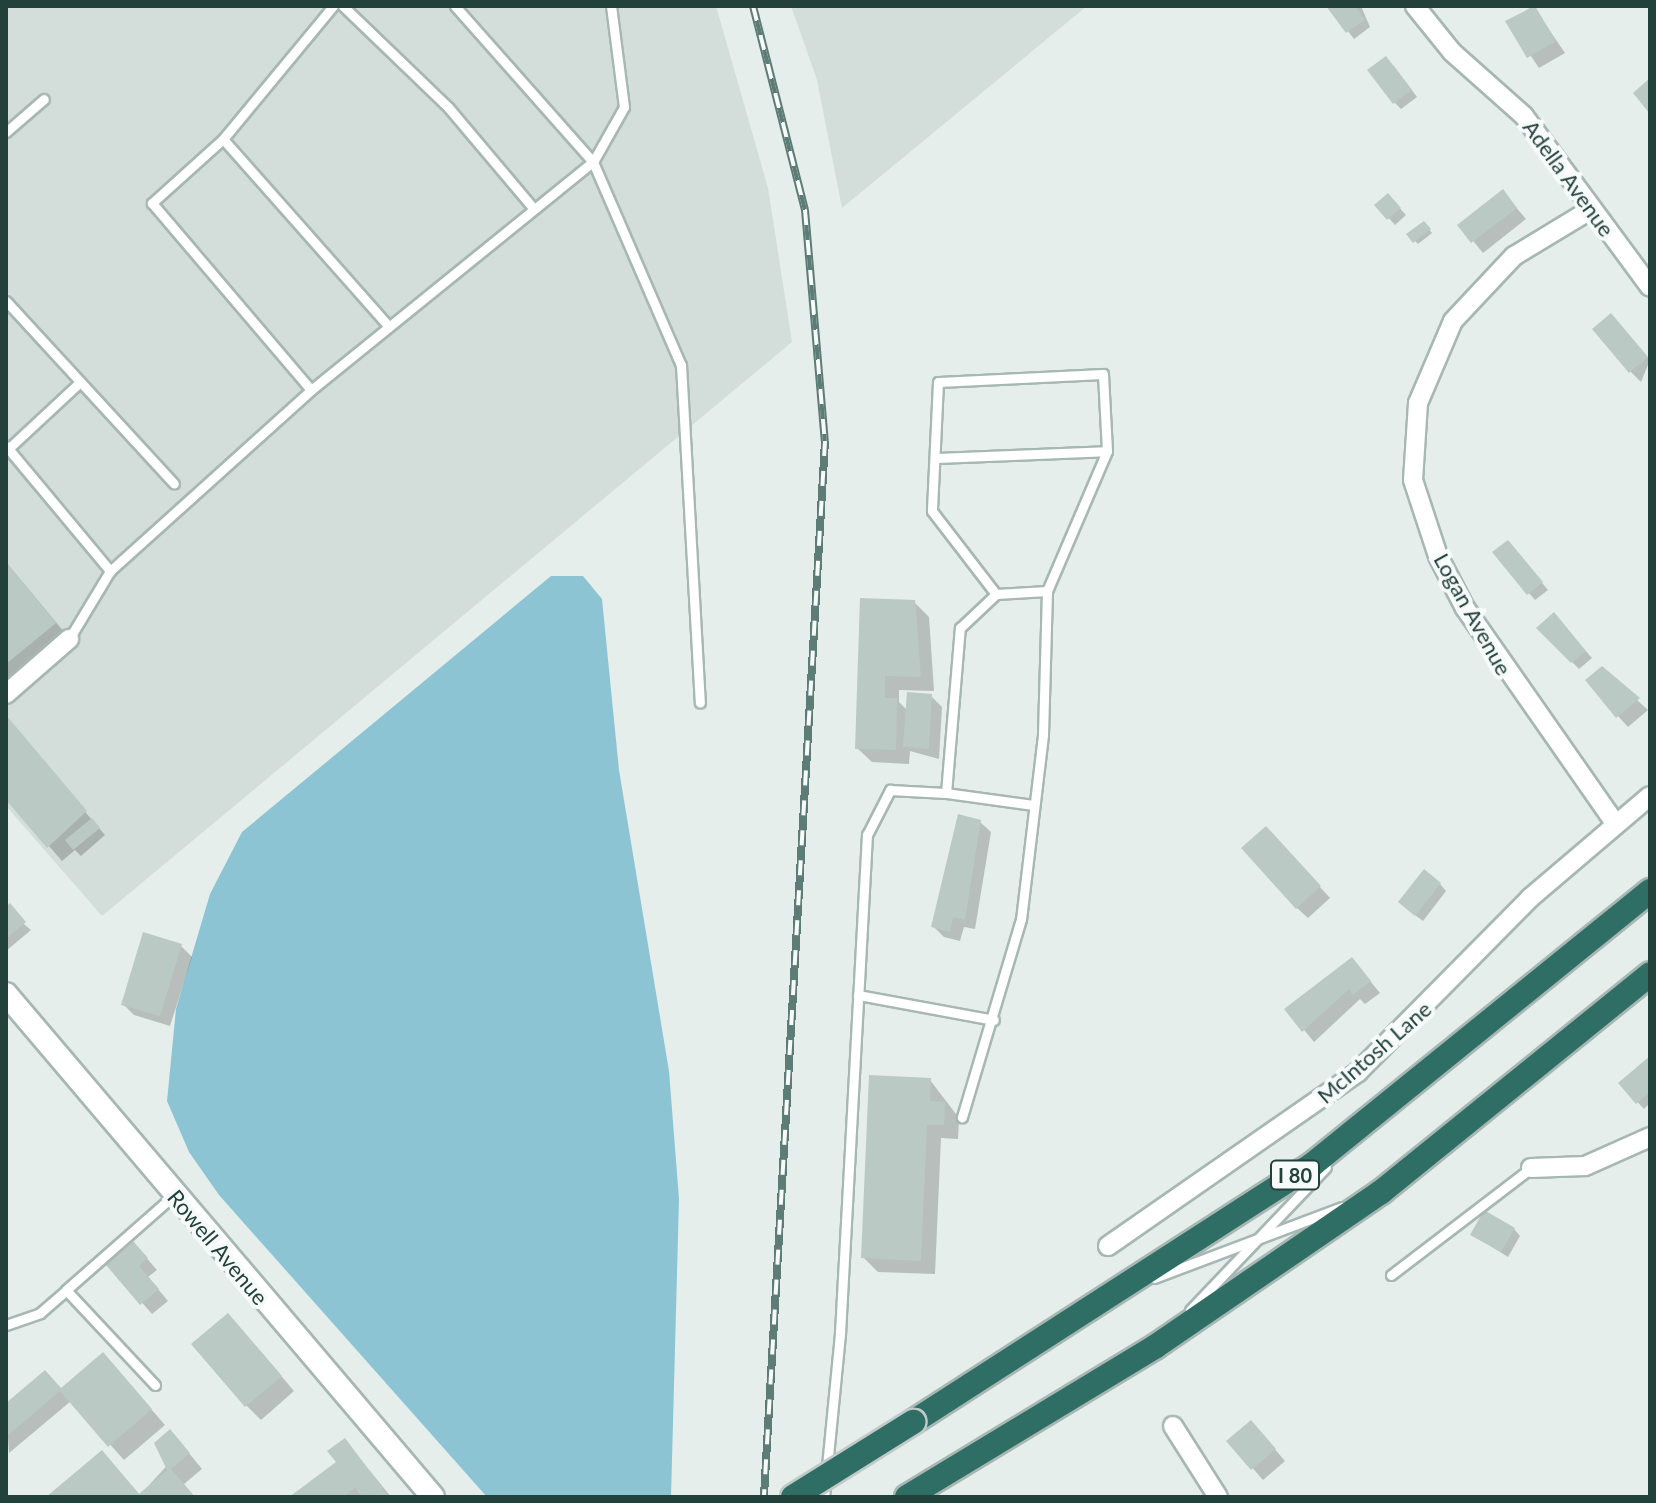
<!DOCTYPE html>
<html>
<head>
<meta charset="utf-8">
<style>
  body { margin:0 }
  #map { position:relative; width:1656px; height:1503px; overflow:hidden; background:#e5eeeb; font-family:Lato,sans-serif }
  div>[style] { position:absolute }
  .built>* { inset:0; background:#d3deda }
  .water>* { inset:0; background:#8dc4d3 }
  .shadow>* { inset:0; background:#0003 }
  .building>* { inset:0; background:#bac9c4 }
  .roads { filter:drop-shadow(2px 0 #a7b7b3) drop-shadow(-2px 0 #a7b7b3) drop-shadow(0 2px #a7b7b3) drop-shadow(0 -2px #a7b7b3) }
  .service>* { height:9px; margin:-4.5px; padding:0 4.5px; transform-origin:4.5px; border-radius:4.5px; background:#fff }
  .minor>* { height:18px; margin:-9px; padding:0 9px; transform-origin:9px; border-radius:9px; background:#fff }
  .tertiary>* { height:22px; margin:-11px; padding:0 11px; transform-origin:11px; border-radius:11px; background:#fff }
  .motorway>* { height:24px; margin:-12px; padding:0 12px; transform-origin:12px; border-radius:12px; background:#2f6e65 }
  .rail>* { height:8px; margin-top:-4px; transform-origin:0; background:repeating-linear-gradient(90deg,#f6faf8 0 15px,#5e7c76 0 30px); box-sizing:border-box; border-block:2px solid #5e7c76 }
  .bridges { filter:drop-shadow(2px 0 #c1cac8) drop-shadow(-2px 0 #c1cac8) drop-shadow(0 2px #c1cac8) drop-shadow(0 -2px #c1cac8) }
  .motorway-bridge>* { height:24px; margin:-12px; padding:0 12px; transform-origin:12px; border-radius:12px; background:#2f6e65 }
  span { translate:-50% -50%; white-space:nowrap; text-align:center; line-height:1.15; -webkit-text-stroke:8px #f6faf8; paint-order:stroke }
  .shield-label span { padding:2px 6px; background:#f6faf8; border:2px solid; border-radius:6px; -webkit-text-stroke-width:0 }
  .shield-label { font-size:20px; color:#23413b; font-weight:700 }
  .street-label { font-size:22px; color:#23413b }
  .frame { position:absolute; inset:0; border:8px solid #23413b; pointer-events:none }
</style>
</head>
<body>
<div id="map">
  <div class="built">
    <i style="clip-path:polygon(6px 6px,716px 6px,768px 188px,792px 342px,102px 916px,6px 806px)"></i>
    <i style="clip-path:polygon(791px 6px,1087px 6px,842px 208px,817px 80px)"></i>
  </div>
  <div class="water">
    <i style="clip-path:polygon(551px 576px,583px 576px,602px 599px,619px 770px,669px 1071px,679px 1199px,671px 1497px,487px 1497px,219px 1195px,189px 1152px,167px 1101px,176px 1009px,210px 894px,242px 832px)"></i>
  </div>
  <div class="shadow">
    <i style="clip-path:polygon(1329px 6px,1361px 6px,1370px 27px,1354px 39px)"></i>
    <i style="clip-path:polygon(1533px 6px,1565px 53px,1539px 68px,1508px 22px)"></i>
    <i style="clip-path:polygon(1393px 65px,1417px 97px,1401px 109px,1395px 103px)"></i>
    <i style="clip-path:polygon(1503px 192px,1526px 219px,1483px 253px,1460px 225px)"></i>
    <i style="clip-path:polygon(1394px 202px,1406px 215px,1395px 225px,1377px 205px)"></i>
    <i style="clip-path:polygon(1424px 223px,1432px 233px,1418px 244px,1409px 235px)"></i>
    <i style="clip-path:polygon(1621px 326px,1650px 360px,1641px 382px,1630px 371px)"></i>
    <i style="clip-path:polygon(1514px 549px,1548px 590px,1535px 600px,1529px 593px)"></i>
    <i style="clip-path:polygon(6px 562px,69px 638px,6px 691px)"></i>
    <i style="clip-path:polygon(862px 601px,914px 602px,929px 617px,934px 691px,899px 690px,899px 702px,908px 711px,931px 696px,942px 707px,939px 759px,910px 751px,909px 764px,872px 762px,857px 748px)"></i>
    <i style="clip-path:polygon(1560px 622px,1592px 658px,1579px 669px,1539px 628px)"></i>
    <i style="clip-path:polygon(1602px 668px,1648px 710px,1628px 727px,1618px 716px)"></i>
    <i style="clip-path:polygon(6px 720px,105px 835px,81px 856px,75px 850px,62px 861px,6px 797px)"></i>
    <i style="clip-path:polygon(980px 822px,991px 832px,975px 929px,964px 927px,960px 941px,944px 937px,934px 927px)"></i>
    <i style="clip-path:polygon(1276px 839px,1330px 898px,1308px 918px,1297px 908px)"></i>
    <i style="clip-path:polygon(1440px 884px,1446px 891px,1423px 921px,1407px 909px)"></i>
    <i style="clip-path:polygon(6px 909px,31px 930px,6px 951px)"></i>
    <i style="clip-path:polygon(181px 946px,192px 957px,170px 1026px,134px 1015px,123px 1004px)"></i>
    <i style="clip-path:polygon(1352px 959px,1380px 993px,1365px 1004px,1360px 999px,1314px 1042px,1287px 1009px)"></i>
    <i style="clip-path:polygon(1650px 1059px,1650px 1103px,1644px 1109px,1621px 1084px)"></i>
    <i style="clip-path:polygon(930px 1080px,959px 1118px,958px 1139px,941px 1138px,935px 1274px,878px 1272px,864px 1258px)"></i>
    <i style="clip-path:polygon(1514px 1229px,1520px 1236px,1508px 1257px,1473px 1235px)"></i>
    <i style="clip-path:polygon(143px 1254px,157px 1270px,148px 1277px,168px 1301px,152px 1314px,109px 1265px)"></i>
    <i style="clip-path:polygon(242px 1330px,294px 1391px,261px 1420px,246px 1405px)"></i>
    <i style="clip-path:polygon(103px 1354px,165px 1425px,124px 1460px,71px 1401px,9px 1453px,6px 1406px,61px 1390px)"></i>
    <i style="clip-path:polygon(1261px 1433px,1285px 1461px,1263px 1480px,1229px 1441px)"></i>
    <i style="clip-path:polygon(345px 1440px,391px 1497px,293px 1497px,338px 1463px)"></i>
    <i style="clip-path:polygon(184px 1447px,202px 1469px,184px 1484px,194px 1497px,49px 1497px,102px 1452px,140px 1495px)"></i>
  </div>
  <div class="building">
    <i style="clip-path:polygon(1326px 6px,1355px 6px,1365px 20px,1346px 33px)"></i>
    <i style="clip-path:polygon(1535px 6px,1556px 41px,1527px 58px,1505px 21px)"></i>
    <i style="clip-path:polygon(1386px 56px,1412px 90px,1393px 104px,1367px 70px)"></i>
    <i style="clip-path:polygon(1650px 78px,1650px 114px,1633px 93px)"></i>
    <i style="clip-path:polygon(1503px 189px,1517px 208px,1471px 243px,1457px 225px)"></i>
    <i style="clip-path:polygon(1388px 193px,1401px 208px,1387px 220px,1374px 205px)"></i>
    <i style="clip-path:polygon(1424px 221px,1431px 229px,1413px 243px,1406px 234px)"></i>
    <i style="clip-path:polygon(1611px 313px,1648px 357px,1629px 373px,1592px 329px)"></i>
    <i style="clip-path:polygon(1508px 540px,1543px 582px,1527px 595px,1492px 552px)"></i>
    <i style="clip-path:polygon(6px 562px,56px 623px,6px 664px)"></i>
    <i style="clip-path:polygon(860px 598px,915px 600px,921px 677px,885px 676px,885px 698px,897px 698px,896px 750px,855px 749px)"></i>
    <i style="clip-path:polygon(1554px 612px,1586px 651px,1571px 663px,1536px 628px)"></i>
    <i style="clip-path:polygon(1602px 666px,1640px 698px,1616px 718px,1585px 680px)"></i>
    <i style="clip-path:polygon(907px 692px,932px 694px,929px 749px,903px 747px)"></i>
    <i style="clip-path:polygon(6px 715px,87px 811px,47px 848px,6px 800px)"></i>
    <i style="clip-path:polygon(958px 814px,981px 820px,965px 920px,953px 917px,950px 932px,931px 927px)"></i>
    <i style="clip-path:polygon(92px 818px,100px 828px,73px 850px,65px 840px)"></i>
    <i style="clip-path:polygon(1266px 826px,1321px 886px,1296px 909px,1241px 848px)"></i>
    <i style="clip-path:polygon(1424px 869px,1441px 883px,1415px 916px,1398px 902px)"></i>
    <i style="clip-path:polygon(10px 903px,26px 922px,6px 939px,6px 907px)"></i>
    <i style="clip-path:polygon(143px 932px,182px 944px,160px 1016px,121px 1005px)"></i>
    <i style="clip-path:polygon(1352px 957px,1371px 981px,1353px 995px,1349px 989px,1302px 1032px,1284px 1009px)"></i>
    <i style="clip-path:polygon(1650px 1056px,1650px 1092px,1636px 1104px,1618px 1083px)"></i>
    <i style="clip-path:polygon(869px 1075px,931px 1078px,930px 1101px,945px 1102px,944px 1125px,927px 1125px,921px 1261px,861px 1258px)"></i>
    <i style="clip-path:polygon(1484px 1210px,1515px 1228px,1501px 1252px,1470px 1235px)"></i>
    <i style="clip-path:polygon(133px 1241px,148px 1258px,139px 1266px,159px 1289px,140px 1305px,106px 1265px)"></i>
    <i style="clip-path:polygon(228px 1313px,282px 1376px,245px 1407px,191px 1344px)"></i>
    <i style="clip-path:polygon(103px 1352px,152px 1409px,108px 1447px,60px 1391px,6px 1437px,6px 1403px,45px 1370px,61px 1388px)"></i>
    <i style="clip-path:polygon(1251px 1420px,1276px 1449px,1251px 1470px,1226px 1441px)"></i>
    <i style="clip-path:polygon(170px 1429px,190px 1453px,171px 1469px,195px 1497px,46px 1497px,102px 1450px,139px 1494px,167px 1470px,154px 1443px)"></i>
    <i style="clip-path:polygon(345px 1438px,389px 1497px,362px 1497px,355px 1488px,343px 1497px,289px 1497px,336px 1462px,327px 1451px)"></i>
  </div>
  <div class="roads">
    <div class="service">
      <i style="left:333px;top:6px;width:173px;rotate:129.6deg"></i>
      <i style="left:223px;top:139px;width:96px;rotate:138deg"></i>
      <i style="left:152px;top:203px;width:245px;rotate:49.6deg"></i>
      <i style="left:311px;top:390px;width:363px;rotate:-39deg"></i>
      <i style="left:593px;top:162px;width:63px;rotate:-60.6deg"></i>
      <i style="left:624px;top:107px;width:102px;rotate:-97.3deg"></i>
      <i style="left:343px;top:6px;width:146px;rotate:43.9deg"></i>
      <i style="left:448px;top:107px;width:132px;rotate:49.9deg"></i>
      <i style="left:455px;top:6px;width:208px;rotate:48.5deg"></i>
      <i style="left:593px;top:162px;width:221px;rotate:66.6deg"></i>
      <i style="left:681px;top:365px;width:338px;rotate:86.8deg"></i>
      <i style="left:6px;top:132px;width:50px;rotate:-41deg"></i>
      <i style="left:223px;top:139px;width:246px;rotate:48.5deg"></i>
      <i style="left:6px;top:301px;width:248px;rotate:47.4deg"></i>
      <i style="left:6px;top:446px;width:163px;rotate:50.2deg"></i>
      <i style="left:110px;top:571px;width:79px;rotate:121.1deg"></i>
      <i style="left:8px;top:449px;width:98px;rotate:-42.9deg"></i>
      <i style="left:935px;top:458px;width:172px;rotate:-2.3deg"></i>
      <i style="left:1107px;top:451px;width:77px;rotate:-93deg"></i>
      <i style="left:1103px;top:374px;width:165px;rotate:177.2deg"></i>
      <i style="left:938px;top:382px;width:129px;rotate:92.7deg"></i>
      <i style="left:932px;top:511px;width:105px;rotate:52.4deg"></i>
      <i style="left:110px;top:571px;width:270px;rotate:-42deg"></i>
      <i style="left:1047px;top:591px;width:152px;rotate:-66.8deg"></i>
      <i style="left:946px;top:793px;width:89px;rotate:7.8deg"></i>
      <i style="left:858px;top:995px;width:138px;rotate:10.4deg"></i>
      <i style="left:1391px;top:1275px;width:176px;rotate:-37.4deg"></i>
      <i style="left:1154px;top:1278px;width:201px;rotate:-20.7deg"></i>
      <i style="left:1190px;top:1310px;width:197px;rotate:-46.4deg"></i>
      <i style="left:6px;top:1325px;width:36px;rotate:-19deg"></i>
      <i style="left:40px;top:1313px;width:35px;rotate:-41deg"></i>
      <i style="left:155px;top:1385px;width:130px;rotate:-133.1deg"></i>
      <i style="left:66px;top:1290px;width:144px;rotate:-41.3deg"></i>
      <i style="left:824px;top:1497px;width:165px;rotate:-84.4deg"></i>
      <i style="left:840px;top:1333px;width:499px;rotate:-86.9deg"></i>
      <i style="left:867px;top:835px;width:51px;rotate:-62.9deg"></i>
      <i style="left:890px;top:790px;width:56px;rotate:3.1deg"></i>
      <i style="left:946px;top:793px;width:166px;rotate:-85.2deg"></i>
      <i style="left:960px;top:628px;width:50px;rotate:-43.4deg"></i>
      <i style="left:996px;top:594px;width:51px;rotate:-3.4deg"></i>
      <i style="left:1047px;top:591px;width:144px;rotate:91.6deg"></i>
      <i style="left:1043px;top:735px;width:185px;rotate:96.8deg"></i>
      <i style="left:1021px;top:919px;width:207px;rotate:106.6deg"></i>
    </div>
    <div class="minor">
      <i style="left:1415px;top:6px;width:59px;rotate:51.2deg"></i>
      <i style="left:1452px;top:52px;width:96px;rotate:41.6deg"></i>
      <i style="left:1524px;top:116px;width:212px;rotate:53.6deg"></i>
      <i style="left:1590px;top:210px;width:89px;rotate:148.8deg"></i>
      <i style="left:1514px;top:256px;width:89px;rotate:133.2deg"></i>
      <i style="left:1453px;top:321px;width:89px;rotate:113.1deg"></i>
      <i style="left:1418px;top:403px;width:77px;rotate:93.7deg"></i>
      <i style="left:1413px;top:480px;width:80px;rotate:71.8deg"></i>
      <i style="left:1438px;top:556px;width:59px;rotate:62.6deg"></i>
      <i style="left:1465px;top:608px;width:262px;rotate:55.1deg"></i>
      <i style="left:6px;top:694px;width:84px;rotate:-41.1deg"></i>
      <i style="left:1531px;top:1168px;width:54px;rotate:-2.1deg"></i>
      <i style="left:1585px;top:1166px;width:71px;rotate:-24deg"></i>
      <i style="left:1108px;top:1246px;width:305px;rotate:-34.8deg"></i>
      <i style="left:1358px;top:1072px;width:245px;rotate:-45.3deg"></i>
      <i style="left:1530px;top:898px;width:157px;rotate:-40.4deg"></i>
      <i style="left:1173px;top:1426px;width:84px;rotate:57.6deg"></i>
    </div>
    <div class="tertiary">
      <i style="left:6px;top:994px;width:660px;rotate:49.67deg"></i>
    </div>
    <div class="motorway">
      <i style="left:913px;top:1422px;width:476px;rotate:-32.8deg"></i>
      <i style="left:1313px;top:1164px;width:434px;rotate:-39deg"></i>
      <i style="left:907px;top:1497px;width:291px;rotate:-31.2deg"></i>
      <i style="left:1156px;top:1346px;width:273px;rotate:-34.4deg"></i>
      <i style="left:1381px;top:1192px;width:346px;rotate:-39deg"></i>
    </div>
  </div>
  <div class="rail">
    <i style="left:753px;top:6px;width:211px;rotate:75.7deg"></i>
    <i style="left:805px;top:210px;width:232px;rotate:85.1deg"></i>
    <i style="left:825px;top:441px;width:1058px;rotate:93.31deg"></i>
  </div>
  <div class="bridges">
    <div class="motorway-bridge">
      <i style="left:793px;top:1497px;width:142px;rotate:-32deg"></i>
    </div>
  </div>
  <div class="shield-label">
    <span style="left:1295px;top:1175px">I 80</span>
  </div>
  <div class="street-label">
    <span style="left:1569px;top:178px;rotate:54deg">Adella Avenue</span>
    <span style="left:1473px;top:614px;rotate:61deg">Logan Avenue</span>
    <span style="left:1374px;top:1052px;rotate:-41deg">McIntosh Lane</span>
    <span style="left:218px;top:1247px;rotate:50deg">Rowell Avenue</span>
  </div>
  <div class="frame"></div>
</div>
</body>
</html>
